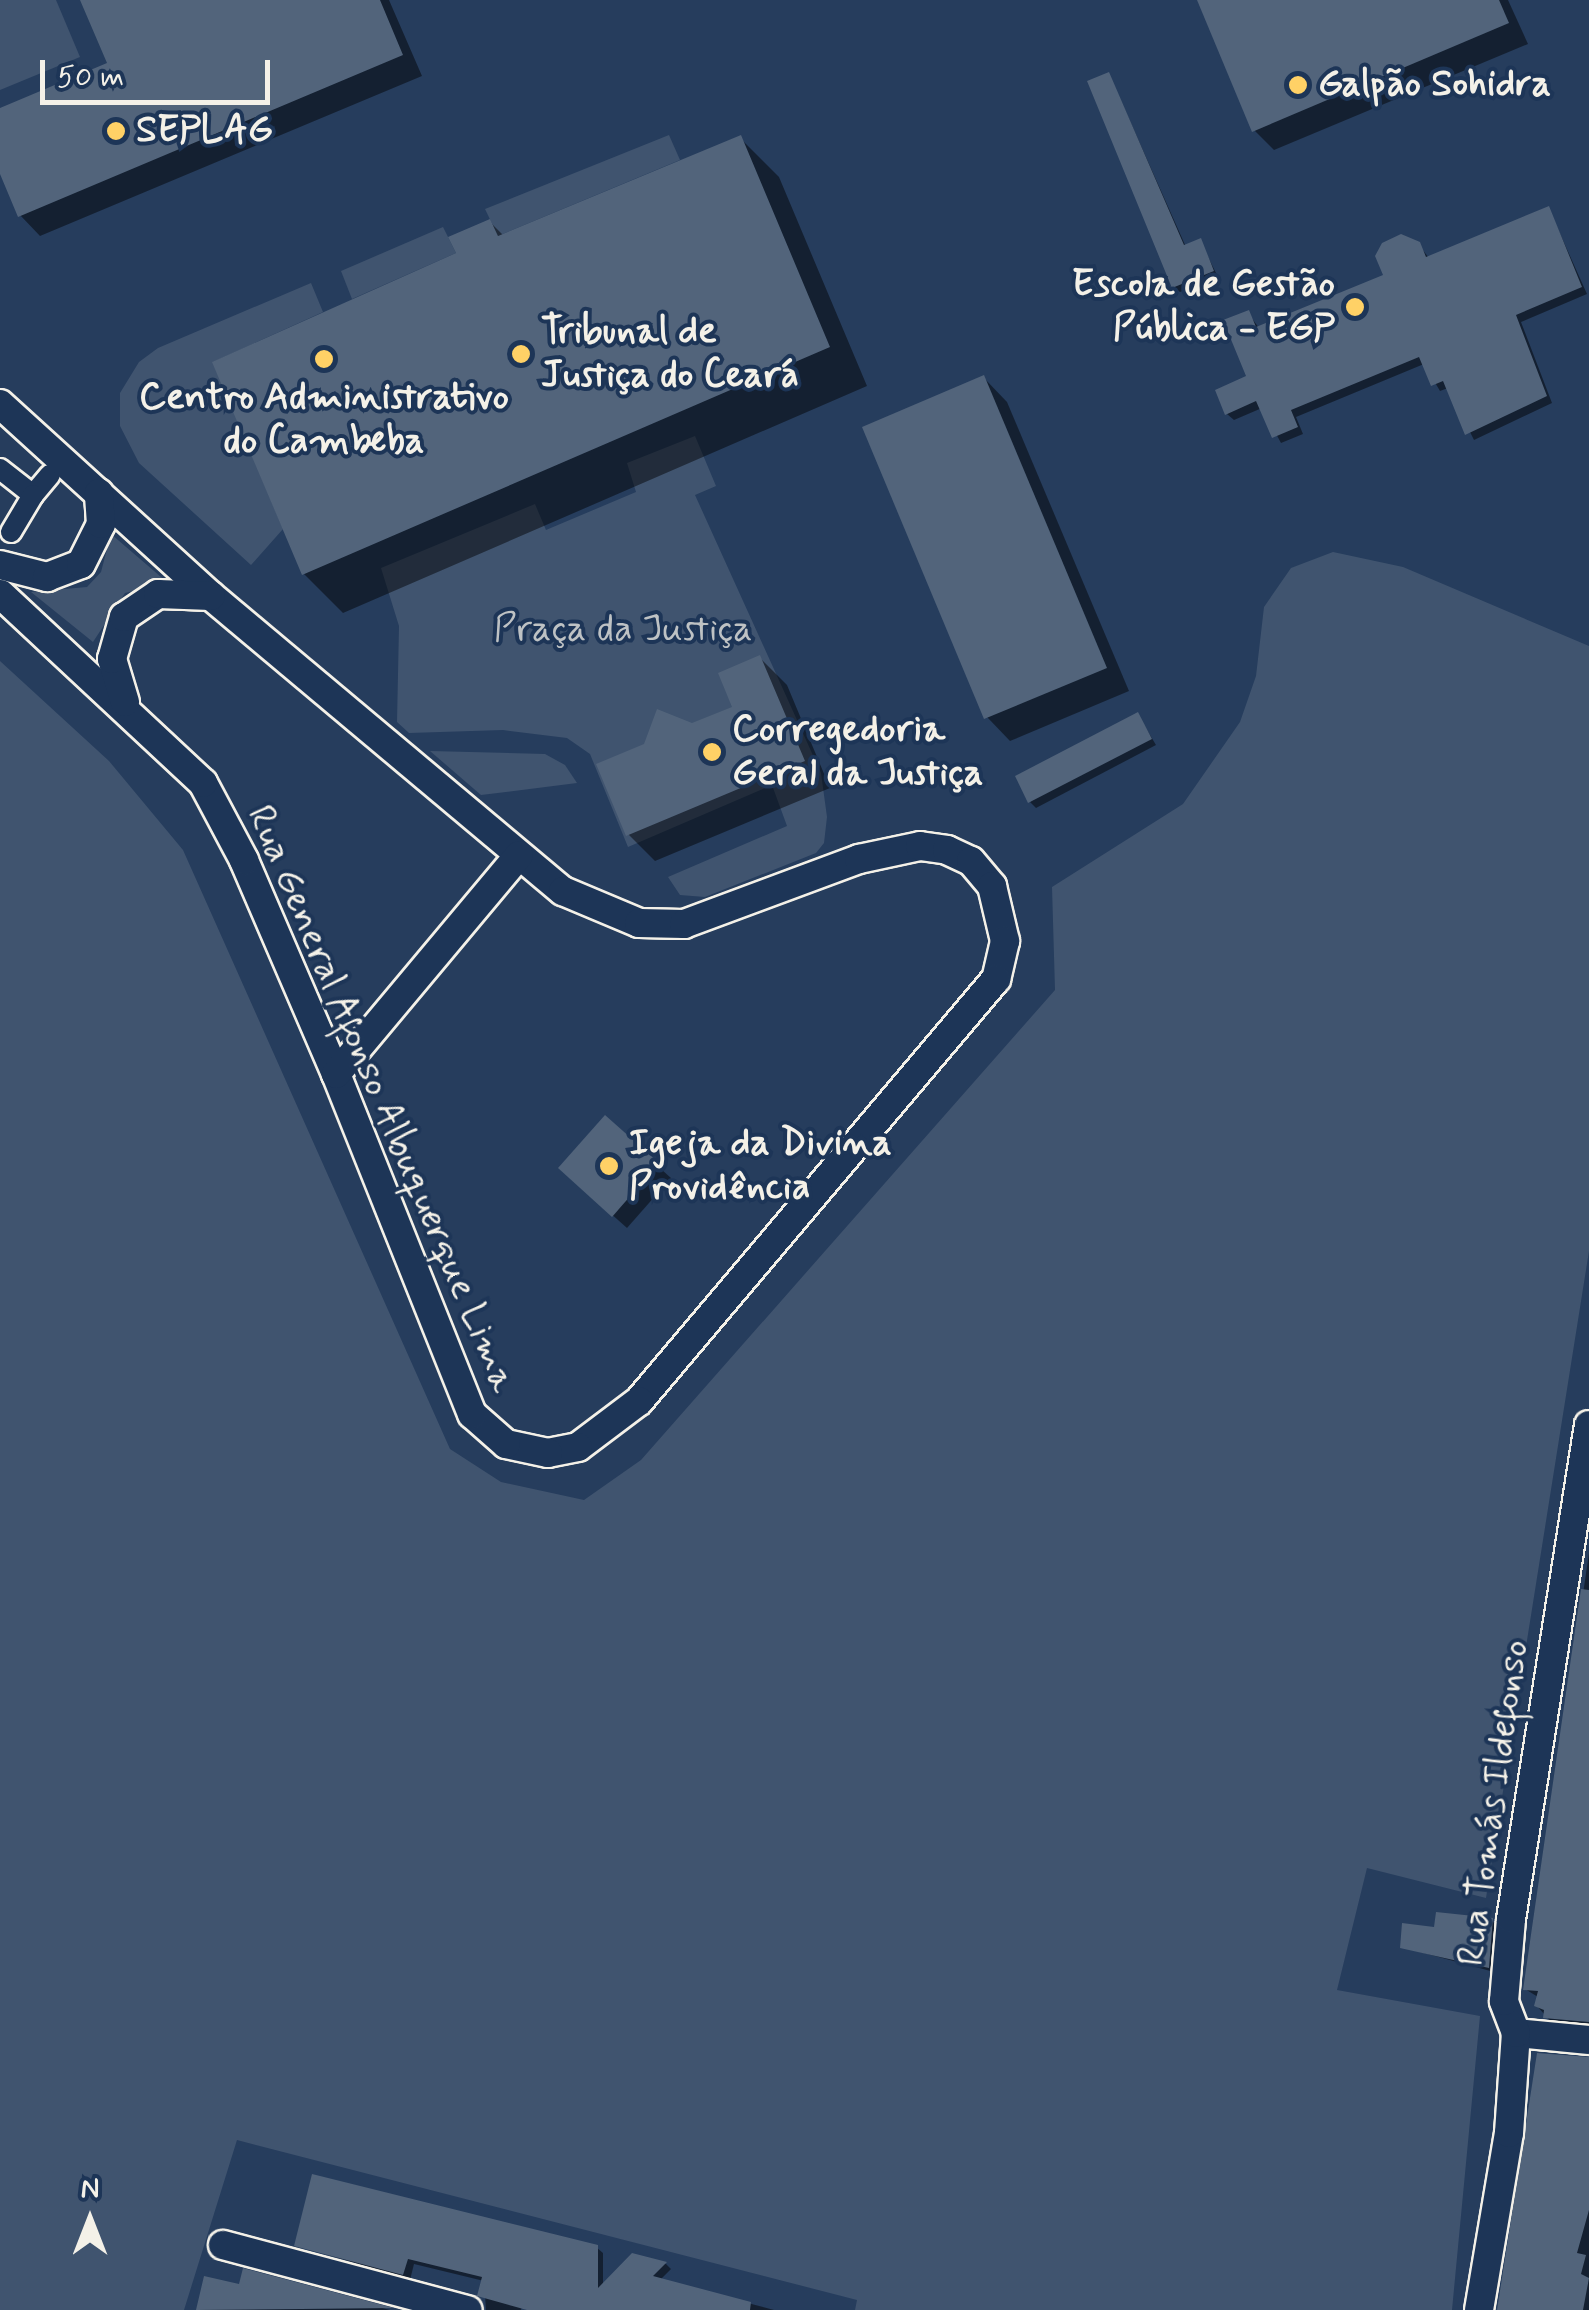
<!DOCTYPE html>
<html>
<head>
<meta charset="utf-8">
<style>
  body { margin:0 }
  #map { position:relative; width:1589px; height:2310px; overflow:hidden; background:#263d5d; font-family:Mynerve,sans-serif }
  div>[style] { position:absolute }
  .green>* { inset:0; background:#40546f }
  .shadow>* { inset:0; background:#0007 }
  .building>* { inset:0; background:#52647b }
  .roads { filter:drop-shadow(2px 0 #f4f1e8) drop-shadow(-2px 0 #f4f1e8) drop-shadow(0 2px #f4f1e8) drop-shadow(0 -2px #f4f1e8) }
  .pedestrian>* { height:20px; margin:-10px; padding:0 10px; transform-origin:10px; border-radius:10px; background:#1d3557 }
  .minor>* { height:28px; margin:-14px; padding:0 14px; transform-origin:14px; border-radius:14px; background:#1d3557 }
  .dots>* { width:28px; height:28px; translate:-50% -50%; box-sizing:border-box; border:5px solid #1d3557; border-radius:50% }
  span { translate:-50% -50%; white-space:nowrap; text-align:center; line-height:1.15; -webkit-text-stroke:8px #1d3557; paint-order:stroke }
  .poi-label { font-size:38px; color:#f4f1e8; font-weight:700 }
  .left { translate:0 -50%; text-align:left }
  .right { translate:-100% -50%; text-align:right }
  .park-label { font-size:38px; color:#bec2c4 }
  .street-label { font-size:38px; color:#f4f1e8 }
  .north { position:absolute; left:40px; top:2170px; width:100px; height:100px; -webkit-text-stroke:8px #1d3557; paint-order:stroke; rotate:0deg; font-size:28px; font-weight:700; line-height:40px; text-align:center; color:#f4f1e8 }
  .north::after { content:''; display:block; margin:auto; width:35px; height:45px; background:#f4f1e8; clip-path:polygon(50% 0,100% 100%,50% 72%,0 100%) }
  .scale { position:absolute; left:40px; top:60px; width:230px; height:45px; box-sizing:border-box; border:5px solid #f4f1e8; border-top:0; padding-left:12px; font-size:30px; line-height:35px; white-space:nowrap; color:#f4f1e8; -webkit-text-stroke:8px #1d3557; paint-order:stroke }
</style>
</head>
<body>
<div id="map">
  <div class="green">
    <i style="clip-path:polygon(0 0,56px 0,80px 57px,0 90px)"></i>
    <i style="clip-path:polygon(669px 135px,680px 160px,498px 236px,485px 209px)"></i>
    <i style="clip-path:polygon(443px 227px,456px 253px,352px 299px,341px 271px)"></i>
    <i style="clip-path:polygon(311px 283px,323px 312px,213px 362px,283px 529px,251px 565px,139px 463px,120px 426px,120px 393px,139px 362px,158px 348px)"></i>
    <i style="clip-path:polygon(695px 436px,716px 486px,695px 495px,821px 773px,827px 817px,824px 843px,816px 853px,705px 897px,680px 895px,668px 877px,787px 826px,772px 785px,628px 847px,590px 754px,567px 738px,503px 730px,409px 733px,397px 722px,399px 626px,381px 568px,535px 504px,546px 530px,636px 492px,627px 463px)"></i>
    <i style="clip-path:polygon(111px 534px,168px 583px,125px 593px,93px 642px,31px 592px,87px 587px,101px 572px)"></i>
    <i style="clip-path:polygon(1333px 552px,1403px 567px,1589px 646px,1589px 1251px,1486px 1898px,1367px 1868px,1337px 1990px,1480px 2016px,1452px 2310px,855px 2310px,857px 2300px,237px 2140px,184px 2310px,0 2310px,0 661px,109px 761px,183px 850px,450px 1449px,501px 1482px,584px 1500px,641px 1460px,1055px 990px,1052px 887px,1183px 804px,1240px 722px,1256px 676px,1264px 607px,1291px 568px)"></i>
    <i style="clip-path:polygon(430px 751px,545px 754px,565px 765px,577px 783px,481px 795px)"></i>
  </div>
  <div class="shadow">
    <i style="clip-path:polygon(83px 0,389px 0,422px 76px,40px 236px,20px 215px,0 168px,0 111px,110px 65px)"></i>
    <i style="clip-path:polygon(1199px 0,1508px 0,1528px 44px,1274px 150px,1254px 130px)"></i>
    <i style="clip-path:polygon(1109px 74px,1186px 247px,1200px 241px,1218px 277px,1180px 292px,1174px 287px)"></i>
    <i style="clip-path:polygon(740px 138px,779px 177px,867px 386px,343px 613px,304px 574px,459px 255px,490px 222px,504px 236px)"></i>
    <i style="clip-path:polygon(1549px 209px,1587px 294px,1521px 322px,1552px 403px,1474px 440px,1448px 388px,1440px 391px,1424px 364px,1296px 417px,1303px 434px,1281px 443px,1262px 408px,1234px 420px,1227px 414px,1249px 378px,1248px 313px,1259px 328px,1386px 276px,1418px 244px,1429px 258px)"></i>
    <i style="clip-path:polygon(984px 378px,1007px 402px,1129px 691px,1010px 741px,987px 717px)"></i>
    <i style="clip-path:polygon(760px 658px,787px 685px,830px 788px,655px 861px,628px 834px,692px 726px,736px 708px)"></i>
    <i style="clip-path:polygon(1138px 715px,1156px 745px,1036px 808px,1030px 802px)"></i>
    <i style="clip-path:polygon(605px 1119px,671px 1178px,627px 1228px,574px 1181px)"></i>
    <i style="clip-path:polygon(1589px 1553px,1589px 2029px,1554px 2025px,1536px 2005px,1538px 1997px,1525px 1989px)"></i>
    <i style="clip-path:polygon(1492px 1921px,1498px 1927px,1494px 1972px,1402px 1947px,1436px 1930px)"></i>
    <i style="clip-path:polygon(1589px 2058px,1589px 2310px,1499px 2310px)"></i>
    <i style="clip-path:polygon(541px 2239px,521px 2310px,486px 2310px,484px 2281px,414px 2264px,410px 2280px,297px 2245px)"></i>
    <i style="clip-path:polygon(596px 2247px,603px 2253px,603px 2286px,633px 2256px,666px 2264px,671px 2269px,660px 2280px,774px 2310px,562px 2310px)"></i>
    <i style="clip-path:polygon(244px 2271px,390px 2310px,198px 2310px,206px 2278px,241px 2287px)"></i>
  </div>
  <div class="building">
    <i style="clip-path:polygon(80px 0,380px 0,403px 55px,18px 217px,0 174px,0 108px,107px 63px)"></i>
    <i style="clip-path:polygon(1197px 0,1499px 0,1509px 23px,1252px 132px)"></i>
    <i style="clip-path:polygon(1109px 72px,1184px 245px,1201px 238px,1214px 271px,1172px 288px,1087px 81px)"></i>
    <i style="clip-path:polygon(741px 135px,830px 347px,302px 575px,212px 362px,456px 253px,448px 237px,490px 219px,498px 236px)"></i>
    <i style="clip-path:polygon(1549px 206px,1582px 287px,1516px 315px,1547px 396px,1465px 435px,1443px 381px,1431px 386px,1419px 357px,1291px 410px,1298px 427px,1272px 438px,1256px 401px,1225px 415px,1215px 390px,1246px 376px,1223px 320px,1249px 310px,1256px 327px,1383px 275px,1375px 256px,1382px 243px,1401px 234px,1420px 242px,1426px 257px)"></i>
    <i style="clip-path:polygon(984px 375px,1107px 668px,984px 719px,862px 427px)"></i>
    <i style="clip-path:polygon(760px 655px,805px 761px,626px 836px,596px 764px,644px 744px,657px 709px,692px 723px,732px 707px,718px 673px)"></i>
    <i style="clip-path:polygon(1138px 712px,1152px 739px,1028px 803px,1015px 776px)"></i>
    <i style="clip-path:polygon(605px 1115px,659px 1163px,612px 1217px,558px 1168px)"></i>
    <i style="clip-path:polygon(1581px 1589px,1589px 1590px,1589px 2022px,1543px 2018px,1544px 2010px,1534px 2006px,1538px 1991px,1523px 1990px)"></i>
    <i style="clip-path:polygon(1436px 1912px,1493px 1918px,1489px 1968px,1400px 1948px,1402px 1923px,1434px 1927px)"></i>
    <i style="clip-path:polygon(1537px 2053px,1589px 2057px,1589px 2210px,1577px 2253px,1586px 2255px,1581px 2274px,1589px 2278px,1583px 2310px,1497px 2310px)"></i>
    <i style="clip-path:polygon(312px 2174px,598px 2245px,598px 2288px,632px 2253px,667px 2262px,653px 2276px,751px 2302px,750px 2310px,527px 2310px,477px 2296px,482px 2277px,408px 2259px,403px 2275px,294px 2246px)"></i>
    <i style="clip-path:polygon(243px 2268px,394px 2308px,196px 2310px,204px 2276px,239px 2284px)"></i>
  </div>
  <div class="roads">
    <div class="pedestrian">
      <i style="left:0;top:469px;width:42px;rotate:38.2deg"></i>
      <i style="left:33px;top:495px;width:26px;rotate:-50deg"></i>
      <i style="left:11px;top:532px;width:43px;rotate:-59.3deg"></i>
    </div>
    <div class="minor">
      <i style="left:0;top:404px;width:285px;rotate:42.3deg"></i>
      <i style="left:211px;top:596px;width:459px;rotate:40deg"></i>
      <i style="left:563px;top:891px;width:82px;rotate:22.8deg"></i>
      <i style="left:639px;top:923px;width:45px;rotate:1.3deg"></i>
      <i style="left:684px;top:924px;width:187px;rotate:-20.4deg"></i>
      <i style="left:859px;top:859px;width:62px;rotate:-12deg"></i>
      <i style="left:920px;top:846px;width:27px;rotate:8deg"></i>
      <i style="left:947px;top:850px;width:26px;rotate:25deg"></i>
      <i style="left:971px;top:861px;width:33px;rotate:50deg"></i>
      <i style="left:992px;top:886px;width:57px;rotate:76.7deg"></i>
      <i style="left:1005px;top:941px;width:39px;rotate:103deg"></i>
      <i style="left:996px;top:979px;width:553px;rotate:130.23deg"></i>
      <i style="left:639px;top:1401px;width:76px;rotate:143deg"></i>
      <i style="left:578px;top:1447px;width:31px;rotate:169deg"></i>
      <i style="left:548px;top:1453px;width:43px;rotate:-167.9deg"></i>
      <i style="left:506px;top:1444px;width:45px;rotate:-138.6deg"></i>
      <i style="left:472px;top:1414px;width:366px;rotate:-111.8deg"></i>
      <i style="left:336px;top:1074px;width:233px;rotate:-113.3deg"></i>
      <i style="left:244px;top:860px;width:87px;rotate:-118deg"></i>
      <i style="left:203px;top:783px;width:277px;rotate:-137deg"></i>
      <i style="left:0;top:565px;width:49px;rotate:14.3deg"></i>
      <i style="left:47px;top:577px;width:36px;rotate:-21deg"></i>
      <i style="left:81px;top:564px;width:45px;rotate:-63.4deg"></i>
      <i style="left:101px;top:524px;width:31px;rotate:-94deg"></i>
      <i style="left:125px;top:702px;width:45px;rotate:-106.8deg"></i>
      <i style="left:112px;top:659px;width:44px;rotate:-74.1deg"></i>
      <i style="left:124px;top:617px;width:41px;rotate:-34.1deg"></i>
      <i style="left:158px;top:594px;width:53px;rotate:2.2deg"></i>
      <i style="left:336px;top:1074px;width:285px;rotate:-50.1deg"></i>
      <i style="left:1516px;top:2033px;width:73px;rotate:5.5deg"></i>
      <i style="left:223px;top:2245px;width:253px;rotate:14.9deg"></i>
      <i style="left:1479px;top:2310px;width:180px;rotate:-80.4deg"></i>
      <i style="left:1509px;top:2133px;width:100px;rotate:-86deg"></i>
      <i style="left:1516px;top:2033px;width:34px;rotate:-111deg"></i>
      <i style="left:1504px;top:2001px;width:82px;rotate:-85.1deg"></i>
      <i style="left:1511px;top:1919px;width:500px;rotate:-81.03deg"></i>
    </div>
  </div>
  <div class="dots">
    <i style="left:1298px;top:85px;background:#ffd166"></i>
    <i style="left:116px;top:131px;background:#ffd166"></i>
    <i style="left:1355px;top:307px;background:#ffd166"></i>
    <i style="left:521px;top:354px;background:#ffd166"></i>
    <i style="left:324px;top:359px;background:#ffd166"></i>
    <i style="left:712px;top:752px;background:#ffd166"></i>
    <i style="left:609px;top:1166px;background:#ffd166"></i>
  </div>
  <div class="poi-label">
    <span class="left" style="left:1318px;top:85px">Galpão Sohidra</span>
    <span class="left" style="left:136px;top:131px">SEPLAG</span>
    <span class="right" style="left:1335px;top:307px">Escola de Gestão<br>Pública - EGP</span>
    <span class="left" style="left:541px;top:354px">Tribunal de<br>Justiça do Ceará</span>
    <span style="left:324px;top:420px">Centro Administrativo<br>do Cambeba</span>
    <span class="left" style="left:732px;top:752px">Corregedoria<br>Geral da Justiça</span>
    <span class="left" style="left:629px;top:1166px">Igeja da Divina<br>Providência</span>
  </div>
  <div class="park-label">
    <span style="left:623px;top:630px">Praça da Justiça</span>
  </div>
  <div class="street-label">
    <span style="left:381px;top:1099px;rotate:67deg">Rua General Afonso Albuquerque Lima</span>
    <span style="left:1494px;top:1803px;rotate:-82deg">Rua Tomás Ildefonso</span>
  </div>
  <div class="north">N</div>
  <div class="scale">50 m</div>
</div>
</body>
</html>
